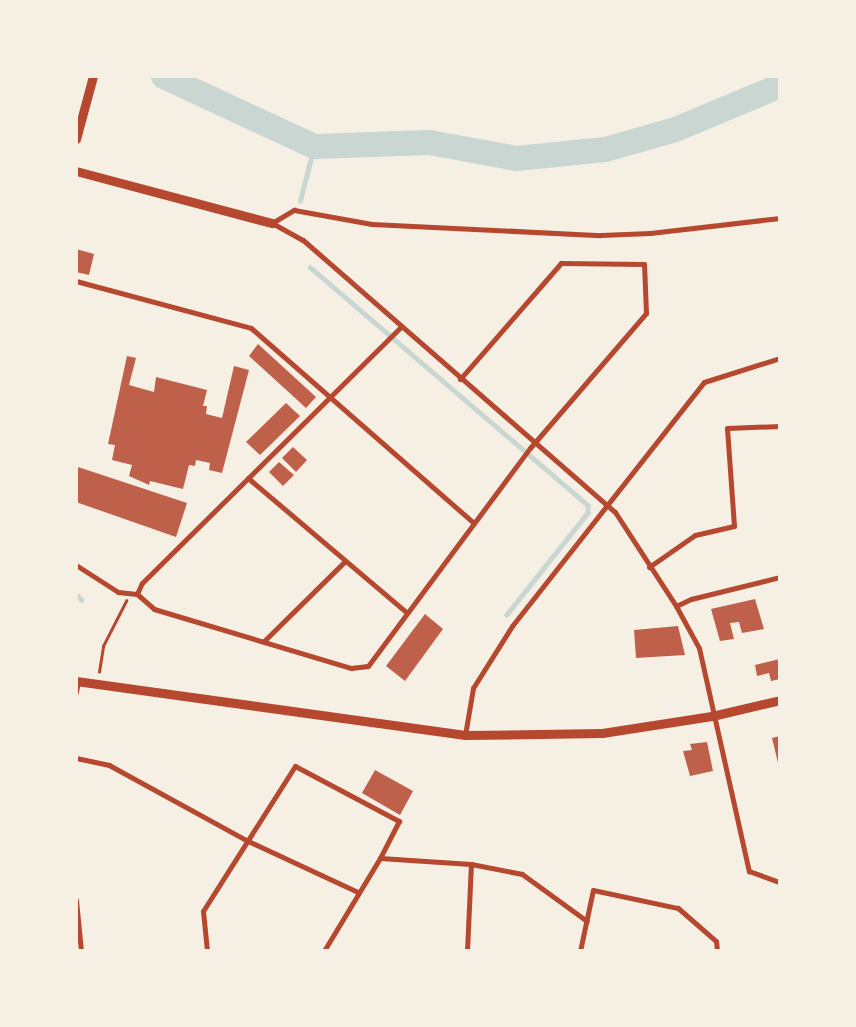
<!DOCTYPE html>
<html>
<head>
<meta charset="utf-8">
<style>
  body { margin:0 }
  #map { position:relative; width:856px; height:1027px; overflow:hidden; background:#f6efe4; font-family:Ubuntu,sans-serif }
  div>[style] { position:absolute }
  .stream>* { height:4.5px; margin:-2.25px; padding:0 2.25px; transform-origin:2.25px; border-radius:2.25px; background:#c9d6d2 }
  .river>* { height:25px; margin:-12.5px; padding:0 12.5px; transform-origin:12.5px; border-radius:12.5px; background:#c9d6d2 }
  .building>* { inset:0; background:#bf614a }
  .path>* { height:2.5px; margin:-1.25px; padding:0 1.25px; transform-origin:1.25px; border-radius:1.25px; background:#b5482f }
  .minor>* { height:5px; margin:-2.5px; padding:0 2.5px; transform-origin:2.5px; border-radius:2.5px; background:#b5482f }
  .tertiary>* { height:9px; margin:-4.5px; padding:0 4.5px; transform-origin:4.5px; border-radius:4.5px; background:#b5482f }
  span { translate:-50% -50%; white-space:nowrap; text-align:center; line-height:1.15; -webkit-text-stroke:4px #f6efe4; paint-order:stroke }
  .frame { position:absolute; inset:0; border:78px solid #f6efe4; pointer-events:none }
</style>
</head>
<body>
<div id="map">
  <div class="stream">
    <i style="left:300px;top:201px;width:57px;rotate:-75.7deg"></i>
    <i style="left:310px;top:267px;width:366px;rotate:40.6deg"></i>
    <i style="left:588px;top:505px;width:8px;rotate:90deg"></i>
    <i style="left:588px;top:513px;width:130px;rotate:128.5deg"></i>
    <i style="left:76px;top:594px;width:8px;rotate:45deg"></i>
  </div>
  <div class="river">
    <i style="left:163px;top:76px;width:166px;rotate:24.9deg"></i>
    <i style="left:314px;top:146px;width:115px;rotate:-2deg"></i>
    <i style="left:429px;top:142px;width:88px;rotate:10.4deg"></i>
    <i style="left:516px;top:158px;width:89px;rotate:-5.8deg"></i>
    <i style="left:605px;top:149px;width:73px;rotate:-15.9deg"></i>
    <i style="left:675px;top:129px;width:114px;rotate:-22.7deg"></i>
  </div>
  <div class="building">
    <i style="clip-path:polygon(76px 249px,94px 254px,89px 275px,76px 272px)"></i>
    <i style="clip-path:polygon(258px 344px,316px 397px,306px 408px,249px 356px)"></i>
    <i style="clip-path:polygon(127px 356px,136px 358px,129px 385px,154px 392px,156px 377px,207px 390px,203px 406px,207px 406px,206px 414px,222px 418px,234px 366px,249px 370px,222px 473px,209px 470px,210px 463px,196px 460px,195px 466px,189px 465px,183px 489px,150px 481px,149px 485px,129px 476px,132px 465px,112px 460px,115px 445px,108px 444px)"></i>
    <i style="clip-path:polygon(286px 403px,300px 416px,260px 455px,246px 442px)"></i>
    <i style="clip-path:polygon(293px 447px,307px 460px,296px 472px,282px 458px)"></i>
    <i style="clip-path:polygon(279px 462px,294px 475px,283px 486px,269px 472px)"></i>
    <i style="clip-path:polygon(78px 467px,187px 503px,176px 537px,76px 502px)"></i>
    <i style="clip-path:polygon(755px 599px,764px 629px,742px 633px,739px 622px,730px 623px,734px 639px,720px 641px,711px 609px)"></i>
    <i style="clip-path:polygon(425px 614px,443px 629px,405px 681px,386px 666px)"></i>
    <i style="clip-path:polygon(678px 626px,685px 655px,636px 658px,634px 630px)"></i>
    <i style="clip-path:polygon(780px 659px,780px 679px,771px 681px,769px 673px,757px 676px,755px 665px)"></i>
    <i style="clip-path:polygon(780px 736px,780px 767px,779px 767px,772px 738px)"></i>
    <i style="clip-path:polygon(707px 742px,713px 771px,690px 776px,683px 751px,692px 750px,690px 744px)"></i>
    <i style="clip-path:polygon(375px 770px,413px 791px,400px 815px,362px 793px)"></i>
  </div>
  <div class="path">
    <i style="left:99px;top:672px;width:26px;rotate:-81deg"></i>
    <i style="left:103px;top:646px;width:51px;rotate:-62.9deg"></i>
  </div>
  <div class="minor">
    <i style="left:272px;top:223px;width:35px;rotate:29deg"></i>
    <i style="left:303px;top:240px;width:414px;rotate:41.1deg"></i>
    <i style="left:615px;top:512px;width:112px;rotate:57deg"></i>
    <i style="left:676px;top:606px;width:48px;rotate:61.3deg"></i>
    <i style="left:699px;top:648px;width:229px;rotate:77.4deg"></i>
    <i style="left:749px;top:871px;width:33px;rotate:20deg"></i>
    <i style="left:272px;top:223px;width:26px;rotate:-31deg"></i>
    <i style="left:294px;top:210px;width:79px;rotate:10.2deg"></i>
    <i style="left:372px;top:224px;width:229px;rotate:2.8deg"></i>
    <i style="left:601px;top:235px;width:49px;rotate:-2.3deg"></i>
    <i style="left:650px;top:233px;width:131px;rotate:-6.6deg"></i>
    <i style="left:76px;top:281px;width:181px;rotate:15deg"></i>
    <i style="left:251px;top:328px;width:296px;rotate:41.2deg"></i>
    <i style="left:248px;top:478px;width:207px;rotate:40.3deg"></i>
    <i style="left:76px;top:565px;width:50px;rotate:32.7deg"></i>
    <i style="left:118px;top:592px;width:19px;rotate:6deg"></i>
    <i style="left:649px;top:567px;width:56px;rotate:-34.8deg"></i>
    <i style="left:695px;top:535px;width:40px;rotate:-13deg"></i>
    <i style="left:734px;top:526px;width:98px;rotate:-94.1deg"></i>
    <i style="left:727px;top:428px;width:53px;rotate:-2.2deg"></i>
    <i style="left:137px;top:594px;width:23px;rotate:41deg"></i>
    <i style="left:154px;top:609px;width:206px;rotate:16.7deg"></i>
    <i style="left:351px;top:668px;width:17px;rotate:-7deg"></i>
    <i style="left:368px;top:666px;width:272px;rotate:-53.4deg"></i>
    <i style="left:530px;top:448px;width:178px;rotate:-49.3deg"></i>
    <i style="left:646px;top:313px;width:49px;rotate:-92.3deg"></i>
    <i style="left:644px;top:264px;width:83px;rotate:-179.3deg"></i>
    <i style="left:561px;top:263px;width:154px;rotate:131deg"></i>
    <i style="left:137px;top:594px;width:12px;rotate:-66deg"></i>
    <i style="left:142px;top:583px;width:364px;rotate:-44.7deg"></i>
    <i style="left:676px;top:606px;width:17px;rotate:-25deg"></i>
    <i style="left:691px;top:599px;width:92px;rotate:-13.9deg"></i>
    <i style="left:264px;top:641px;width:112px;rotate:-44.6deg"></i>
    <i style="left:76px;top:692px;width:11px;rotate:-80deg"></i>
    <i style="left:465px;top:735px;width:48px;rotate:-80.3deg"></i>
    <i style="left:473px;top:688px;width:73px;rotate:-57.8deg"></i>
    <i style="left:512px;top:626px;width:310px;rotate:-51.8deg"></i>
    <i style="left:704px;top:382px;width:80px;rotate:-17.5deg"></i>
    <i style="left:76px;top:758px;width:34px;rotate:12deg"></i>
    <i style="left:109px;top:765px;width:158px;rotate:28.7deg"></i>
    <i style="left:248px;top:841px;width:121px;rotate:24.9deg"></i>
    <i style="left:380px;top:858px;width:91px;rotate:3.8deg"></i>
    <i style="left:471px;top:864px;width:52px;rotate:11.1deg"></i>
    <i style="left:522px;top:874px;width:80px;rotate:35.9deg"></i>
    <i style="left:76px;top:900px;width:51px;rotate:84.4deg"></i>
    <i style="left:207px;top:951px;width:40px;rotate:-95.7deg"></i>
    <i style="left:203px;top:911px;width:172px;rotate:-57.6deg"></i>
    <i style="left:295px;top:766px;width:118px;rotate:27.9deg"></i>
    <i style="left:399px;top:821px;width:42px;rotate:117.2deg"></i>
    <i style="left:380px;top:858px;width:109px;rotate:121.1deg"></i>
    <i style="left:467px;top:951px;width:87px;rotate:-87.4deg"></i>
    <i style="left:580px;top:951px;width:62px;rotate:-78deg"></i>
    <i style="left:593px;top:890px;width:87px;rotate:12deg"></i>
    <i style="left:678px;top:908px;width:50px;rotate:41deg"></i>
    <i style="left:716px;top:941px;width:10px;rotate:84deg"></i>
  </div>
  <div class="tertiary">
    <i style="left:76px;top:139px;width:65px;rotate:-74.9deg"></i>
    <i style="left:76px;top:171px;width:203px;rotate:14.9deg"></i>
    <i style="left:76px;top:681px;width:393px;rotate:7.9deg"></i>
    <i style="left:465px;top:735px;width:137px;rotate:-0.8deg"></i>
    <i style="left:602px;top:733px;width:111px;rotate:-8.8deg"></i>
    <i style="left:712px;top:716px;width:70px;rotate:-13.2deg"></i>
  </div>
  <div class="frame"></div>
</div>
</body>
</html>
